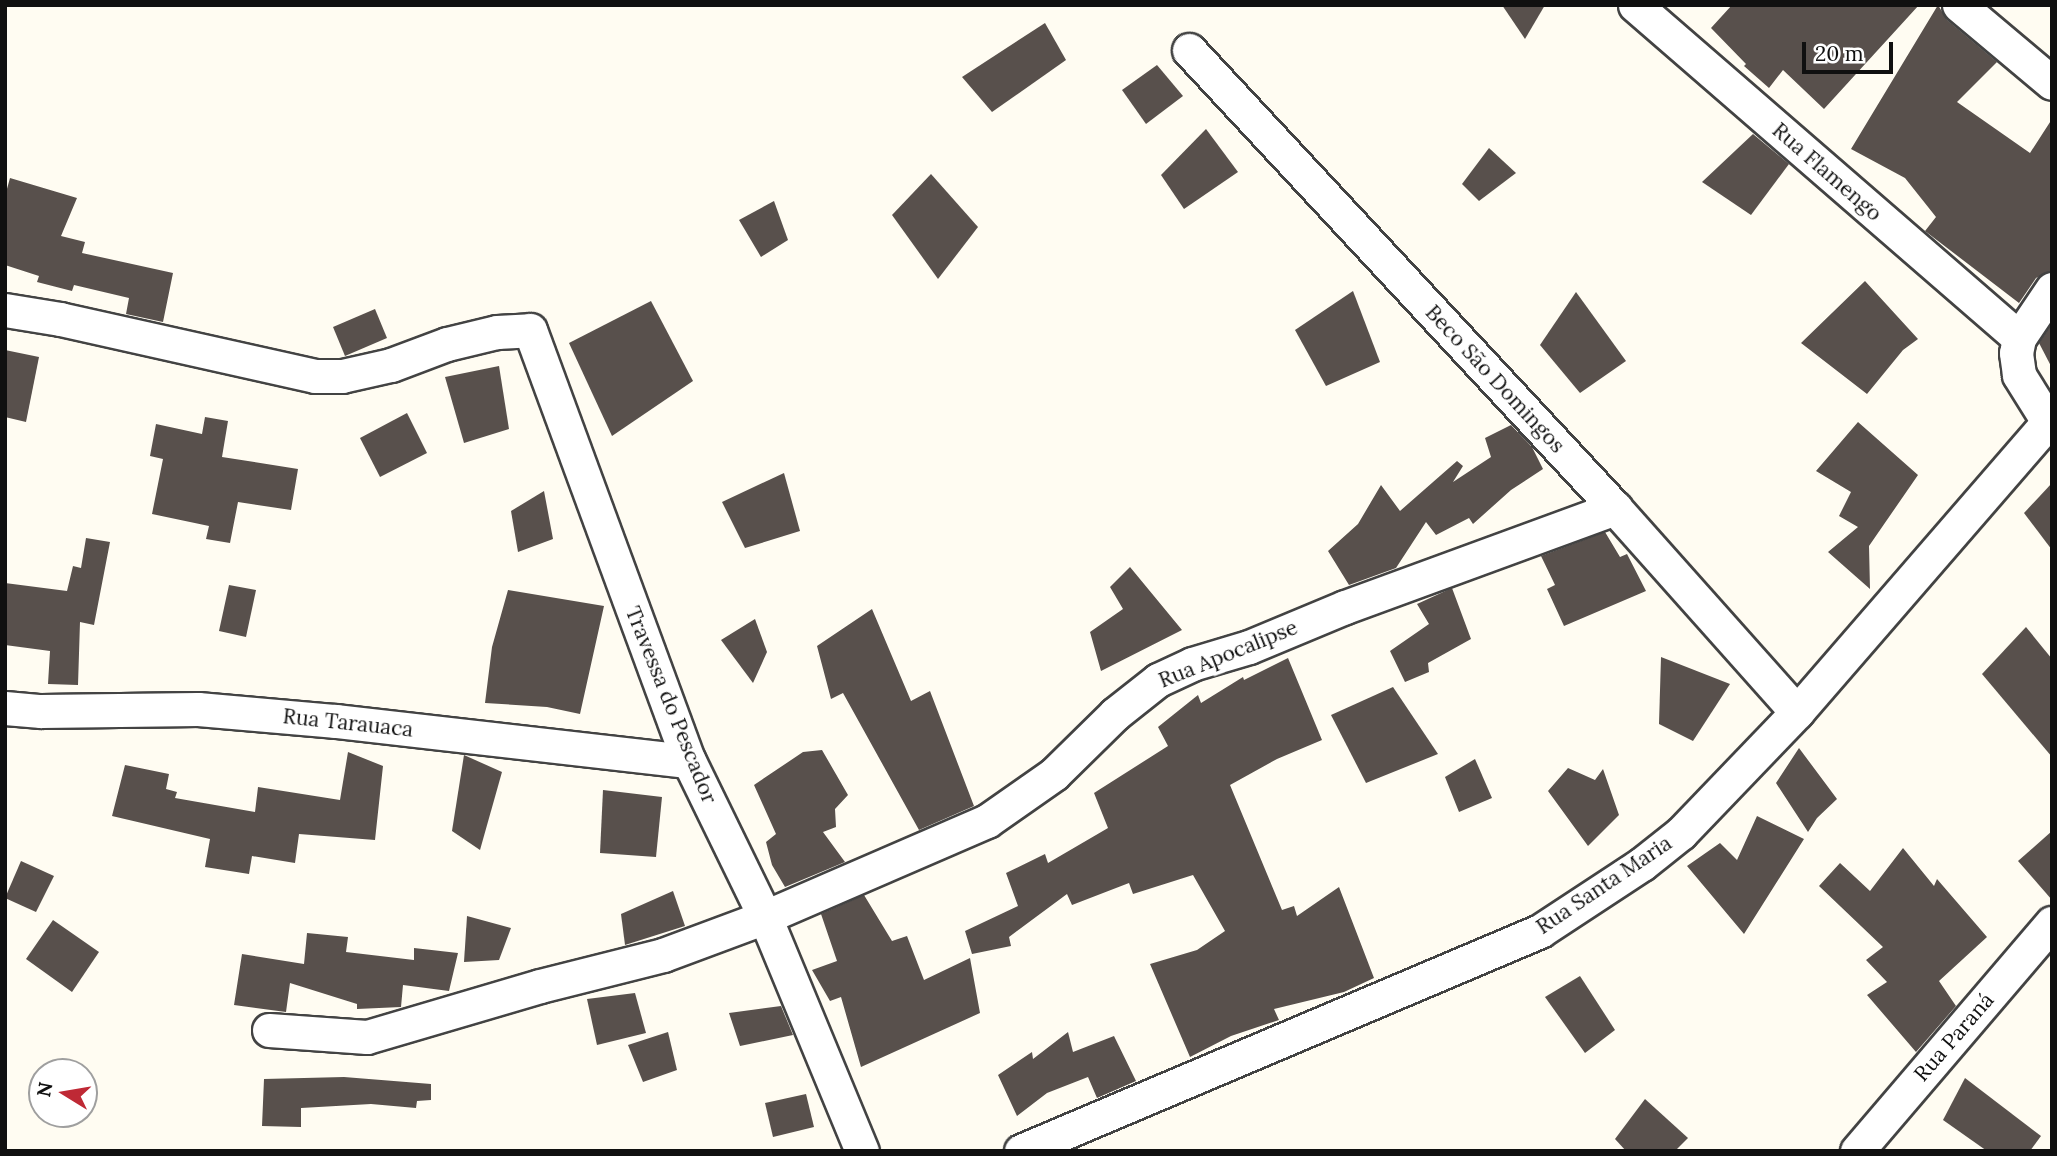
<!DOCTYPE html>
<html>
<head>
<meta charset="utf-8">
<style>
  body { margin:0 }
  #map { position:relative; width:2057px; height:1156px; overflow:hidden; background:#fffcf2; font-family:Lora,serif }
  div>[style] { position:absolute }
  .building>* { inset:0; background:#58504c }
  .roads { filter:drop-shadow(2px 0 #434343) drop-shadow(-2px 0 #434343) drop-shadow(0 2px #434343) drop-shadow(0 -2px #434343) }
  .minor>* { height:33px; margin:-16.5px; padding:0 16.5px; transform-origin:16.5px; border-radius:16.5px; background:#fff }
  span { translate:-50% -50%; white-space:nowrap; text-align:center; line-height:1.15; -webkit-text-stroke:7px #fff; paint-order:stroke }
  .street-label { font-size:21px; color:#101010 }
  .frame { position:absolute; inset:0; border:7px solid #101010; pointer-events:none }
  .north { position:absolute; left:28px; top:1058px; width:70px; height:70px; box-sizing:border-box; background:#fff; border:2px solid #9f9f9f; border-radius:50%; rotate:281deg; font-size:19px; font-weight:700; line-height:28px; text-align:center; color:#101010 }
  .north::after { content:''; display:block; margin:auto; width:24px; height:32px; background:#bf2935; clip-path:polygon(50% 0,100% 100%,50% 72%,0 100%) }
  .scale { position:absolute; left:1802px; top:42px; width:91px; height:32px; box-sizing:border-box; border:4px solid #101010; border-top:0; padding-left:9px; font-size:21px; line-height:24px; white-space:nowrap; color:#101010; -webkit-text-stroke:5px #fff; paint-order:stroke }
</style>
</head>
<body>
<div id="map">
  <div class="building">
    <i style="clip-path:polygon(1502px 5px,1545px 5px,1525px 39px)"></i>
    <i style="clip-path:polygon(1732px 5px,1919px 5px,1824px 109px,1783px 70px,1769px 88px,1744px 66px,1746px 64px,1711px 28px)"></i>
    <i style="clip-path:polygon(1938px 5px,1947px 20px,1997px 62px,1957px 102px,2030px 153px,2052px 119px,2052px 270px,2036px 278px,2019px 303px,1925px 231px,1936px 217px,1905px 178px,1851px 149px)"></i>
    <i style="clip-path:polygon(1045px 23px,1066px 60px,992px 112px,962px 77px)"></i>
    <i style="clip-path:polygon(1157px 65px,1183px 96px,1146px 124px,1122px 90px)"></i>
    <i style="clip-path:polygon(1206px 129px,1238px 172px,1184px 209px,1161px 175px)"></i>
    <i style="clip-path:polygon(1753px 134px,1789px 164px,1751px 215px,1702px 182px)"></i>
    <i style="clip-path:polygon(1489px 148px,1516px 173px,1479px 201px,1462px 184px)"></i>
    <i style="clip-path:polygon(931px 174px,978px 227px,938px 279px,892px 215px)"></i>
    <i style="clip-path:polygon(10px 178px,77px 198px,61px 236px,85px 242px,82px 253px,173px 273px,163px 322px,126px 314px,129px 298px,74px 285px,72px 291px,37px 282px,39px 276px,5px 265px,5px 196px)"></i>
    <i style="clip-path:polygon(774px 201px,788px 240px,761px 257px,739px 220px)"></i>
    <i style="clip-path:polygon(1865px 281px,1918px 339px,1903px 350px,1867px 394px,1801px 343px)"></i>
    <i style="clip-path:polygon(1353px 291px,1380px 362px,1326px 386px,1295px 330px)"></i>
    <i style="clip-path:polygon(1576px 292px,1626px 361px,1580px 393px,1540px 345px)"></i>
    <i style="clip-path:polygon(651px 301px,693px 381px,612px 436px,569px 343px)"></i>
    <i style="clip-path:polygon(375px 309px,387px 338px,345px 356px,333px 327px)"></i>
    <i style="clip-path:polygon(2052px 324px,2052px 368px,2039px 343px)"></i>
    <i style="clip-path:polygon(5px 350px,39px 357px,26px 422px,5px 417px)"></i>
    <i style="clip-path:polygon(499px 366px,509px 429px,464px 443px,445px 377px)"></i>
    <i style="clip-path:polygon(407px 413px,427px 453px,380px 477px,360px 438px)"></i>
    <i style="clip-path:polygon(205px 417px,228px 421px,222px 457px,298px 469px,291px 510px,238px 502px,230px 543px,206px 539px,209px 526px,152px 514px,163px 459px,150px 456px,156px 424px,202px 434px)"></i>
    <i style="clip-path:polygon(1858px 422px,1918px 475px,1869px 546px,1870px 589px,1828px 552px,1858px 527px,1839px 516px,1851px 492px,1816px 471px)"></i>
    <i style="clip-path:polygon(1511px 425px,1532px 447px,1543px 469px,1511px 490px,1473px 524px,1469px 518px,1436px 535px,1426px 522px,1396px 568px,1349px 585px,1328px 551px,1358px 524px,1381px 485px,1400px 511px,1457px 461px,1463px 466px,1453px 482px,1491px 457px,1485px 438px)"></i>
    <i style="clip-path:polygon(784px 473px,800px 531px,745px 548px,722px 502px)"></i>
    <i style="clip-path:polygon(2052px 483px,2052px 550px,2024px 513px)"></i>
    <i style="clip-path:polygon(544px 491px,553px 539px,518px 552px,511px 511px)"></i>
    <i style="clip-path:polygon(1605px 532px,1620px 557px,1627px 554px,1646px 591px,1564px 626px,1547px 589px,1555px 585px,1541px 556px)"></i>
    <i style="clip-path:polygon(86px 538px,110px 542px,94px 625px,80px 622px,78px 685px,48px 684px,50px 651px,5px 645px,5px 583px,67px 591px,73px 566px,81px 568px)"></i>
    <i style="clip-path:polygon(1130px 567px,1182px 630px,1101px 671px,1090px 632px,1123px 609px,1110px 587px)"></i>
    <i style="clip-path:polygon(229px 585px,256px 590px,246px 637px,219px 631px)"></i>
    <i style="clip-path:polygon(1452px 588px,1471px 639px,1428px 663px,1429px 672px,1405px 682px,1390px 651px,1429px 624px,1417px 604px)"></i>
    <i style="clip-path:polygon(508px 590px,604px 606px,580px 714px,547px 707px,485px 703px,492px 647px)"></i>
    <i style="clip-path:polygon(872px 609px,911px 701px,930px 691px,974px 806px,919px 830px,843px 693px,831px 699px,817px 646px)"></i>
    <i style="clip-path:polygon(755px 619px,767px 652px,753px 683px,721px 640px)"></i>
    <i style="clip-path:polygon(2026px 627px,2052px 659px,2052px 757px,1982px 674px)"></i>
    <i style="clip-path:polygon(1661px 657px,1730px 684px,1693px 741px,1659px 724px)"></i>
    <i style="clip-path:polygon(1288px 658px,1322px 740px,1277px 759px,1230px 785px,1282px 910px,1294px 906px,1297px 916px,1339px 887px,1374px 978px,1344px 992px,1274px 1009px,1279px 1020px,1231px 1036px,1190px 1057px,1150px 964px,1197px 950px,1225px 931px,1193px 875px,1133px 894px,1129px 883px,1072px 905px,1067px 894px,1009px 937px,1011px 946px,972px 954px,965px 931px,1018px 906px,1006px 873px,1045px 854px,1048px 863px,1108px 828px,1094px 793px,1168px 746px,1158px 727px,1198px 695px,1201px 703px,1243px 677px,1244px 680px)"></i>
    <i style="clip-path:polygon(1393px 687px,1438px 754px,1366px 783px,1331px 715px)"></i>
    <i style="clip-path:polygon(1799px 748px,1837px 799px,1817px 818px,1808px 832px,1776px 783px)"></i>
    <i style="clip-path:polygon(822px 750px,848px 795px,835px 809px,836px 827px,823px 832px,845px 862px,785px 887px,772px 865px,766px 842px,776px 834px,754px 785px,803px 752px)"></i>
    <i style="clip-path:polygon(348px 752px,383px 766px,375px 840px,299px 834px,295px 863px,252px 856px,249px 874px,205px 867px,210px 839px,112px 816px,125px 765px,169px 774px,166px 789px,177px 792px,175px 798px,255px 812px,258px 787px,340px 800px)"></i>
    <i style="clip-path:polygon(464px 755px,502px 772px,480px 850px,452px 831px)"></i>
    <i style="clip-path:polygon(1475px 759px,1492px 798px,1459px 812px,1445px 777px)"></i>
    <i style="clip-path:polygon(1568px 768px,1595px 780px,1603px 769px,1619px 815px,1588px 846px,1548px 791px)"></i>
    <i style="clip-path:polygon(603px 790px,662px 797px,656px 857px,600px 853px)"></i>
    <i style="clip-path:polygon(1757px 816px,1804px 839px,1744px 934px,1687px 866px,1720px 843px,1737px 860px)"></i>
    <i style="clip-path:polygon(2052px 831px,2052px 900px,2018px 861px)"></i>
    <i style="clip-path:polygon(1903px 848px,1934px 886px,1937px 879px,1987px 937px,1939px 981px,1956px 1006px,1916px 1052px,1867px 995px,1887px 982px,1866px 960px,1883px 947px,1819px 886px,1840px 863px,1870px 891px)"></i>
    <i style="clip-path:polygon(21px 861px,54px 876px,36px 912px,5px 898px)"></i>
    <i style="clip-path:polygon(673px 891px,685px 926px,625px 945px,621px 914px)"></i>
    <i style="clip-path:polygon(864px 895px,892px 941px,907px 936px,924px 980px,970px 958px,980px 1013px,861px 1067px,841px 997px,830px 1001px,812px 970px,837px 961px,821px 914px)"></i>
    <i style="clip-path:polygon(467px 916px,511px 928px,499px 960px,464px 962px)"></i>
    <i style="clip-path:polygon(53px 920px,99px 952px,72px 992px,26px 959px)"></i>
    <i style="clip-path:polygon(307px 933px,348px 937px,346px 952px,414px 960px,414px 948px,458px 953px,449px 991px,403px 985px,401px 1007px,357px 1009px,357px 1004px,290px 983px,286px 1012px,234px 1005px,242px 954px,304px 964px)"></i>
    <i style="clip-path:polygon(1580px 976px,1615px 1030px,1585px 1053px,1545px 997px)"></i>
    <i style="clip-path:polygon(635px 993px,646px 1033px,597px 1045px,587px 999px)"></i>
    <i style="clip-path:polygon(781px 1006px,793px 1035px,740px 1046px,729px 1013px)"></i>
    <i style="clip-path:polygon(668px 1032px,677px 1070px,643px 1082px,628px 1045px)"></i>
    <i style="clip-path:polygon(1068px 1032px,1073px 1052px,1114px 1036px,1136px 1081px,1097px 1098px,1088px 1077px,1047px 1093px,1017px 1116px,998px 1075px,1032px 1052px,1033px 1059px)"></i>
    <i style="clip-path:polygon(344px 1077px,431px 1084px,431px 1100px,417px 1101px,416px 1108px,371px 1104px,301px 1108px,301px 1127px,262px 1126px,264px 1079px)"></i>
    <i style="clip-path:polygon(1965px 1078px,2041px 1136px,2030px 1151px,1987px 1151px,1943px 1120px)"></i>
    <i style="clip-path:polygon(806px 1094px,814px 1127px,773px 1137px,765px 1103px)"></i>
    <i style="clip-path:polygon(1645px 1099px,1688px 1138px,1675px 1151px,1626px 1151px,1615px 1139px)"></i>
  </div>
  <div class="roads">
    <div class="minor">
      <i style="left:1635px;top:5px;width:508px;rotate:40.93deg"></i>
      <i style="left:1959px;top:5px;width:121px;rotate:40deg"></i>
      <i style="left:1189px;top:50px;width:625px;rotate:47.07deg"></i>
      <i style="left:1615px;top:508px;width:273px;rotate:48.3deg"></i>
      <i style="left:2052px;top:289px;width:59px;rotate:124deg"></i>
      <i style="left:2019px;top:338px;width:15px;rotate:101deg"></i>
      <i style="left:2016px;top:353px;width:22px;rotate:82deg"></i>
      <i style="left:2019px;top:375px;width:62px;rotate:58.1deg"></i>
      <i style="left:5px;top:310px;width:56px;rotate:9.3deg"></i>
      <i style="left:60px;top:319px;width:261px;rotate:12.6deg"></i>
      <i style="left:315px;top:376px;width:27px"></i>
      <i style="left:342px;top:376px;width:50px;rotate:-12.7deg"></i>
      <i style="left:391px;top:365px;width:60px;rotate:-20.6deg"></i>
      <i style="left:447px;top:344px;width:51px;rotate:-13.5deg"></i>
      <i style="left:497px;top:332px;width:33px;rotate:-3deg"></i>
      <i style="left:530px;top:330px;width:459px;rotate:69.8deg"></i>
      <i style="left:689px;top:761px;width:174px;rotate:64deg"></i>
      <i style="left:765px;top:917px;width:253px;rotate:67.5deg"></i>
      <i style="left:5px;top:708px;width:36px;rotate:5deg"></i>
      <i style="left:41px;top:711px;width:157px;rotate:-0.7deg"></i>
      <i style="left:198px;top:709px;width:139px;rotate:5deg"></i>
      <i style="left:336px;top:721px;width:355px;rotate:6.5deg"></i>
      <i style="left:269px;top:1030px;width:98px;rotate:4.1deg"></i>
      <i style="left:367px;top:1037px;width:180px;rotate:-16.4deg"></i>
      <i style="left:540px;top:986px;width:127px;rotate:-14.1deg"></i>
      <i style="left:663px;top:955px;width:109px;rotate:-20.4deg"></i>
      <i style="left:765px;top:917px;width:242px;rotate:-23.4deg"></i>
      <i style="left:987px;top:821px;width:82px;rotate:-35deg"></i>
      <i style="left:1054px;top:774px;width:86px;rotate:-44.5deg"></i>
      <i style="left:1115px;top:714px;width:55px;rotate:-38.3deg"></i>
      <i style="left:1158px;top:680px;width:38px;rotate:-25deg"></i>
      <i style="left:1192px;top:664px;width:59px;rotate:-16.6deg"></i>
      <i style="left:1249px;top:647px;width:104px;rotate:-22.6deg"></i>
      <i style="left:1345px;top:607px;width:288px;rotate:-20.1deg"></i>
      <i style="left:1021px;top:1151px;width:564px;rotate:-22.97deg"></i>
      <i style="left:1540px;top:931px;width:122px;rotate:-33.3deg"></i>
      <i style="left:1642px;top:864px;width:50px;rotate:-38.5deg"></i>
      <i style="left:1681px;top:833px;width:168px;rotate:-46.2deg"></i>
      <i style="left:1797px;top:712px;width:382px;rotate:-49.1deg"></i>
      <i style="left:1857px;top:1151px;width:300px;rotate:-49.5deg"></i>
    </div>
  </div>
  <div class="street-label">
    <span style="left:1827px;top:172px;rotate:41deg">Rua Flamengo</span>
    <span style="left:1495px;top:379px;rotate:47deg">Beco São Domingos</span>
    <span style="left:1228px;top:654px;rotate:-22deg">Rua Apocalipse</span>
    <span style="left:671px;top:705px;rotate:68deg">Travessa do Pescador</span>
    <span style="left:348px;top:723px;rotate:6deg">Rua Tarauaca</span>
    <span style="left:1604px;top:885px;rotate:-34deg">Rua Santa Maria</span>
    <span style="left:1954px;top:1037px;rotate:-49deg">Rua Paraná</span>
  </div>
  <div class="frame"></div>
  <div class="north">N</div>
  <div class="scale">20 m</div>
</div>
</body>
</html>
